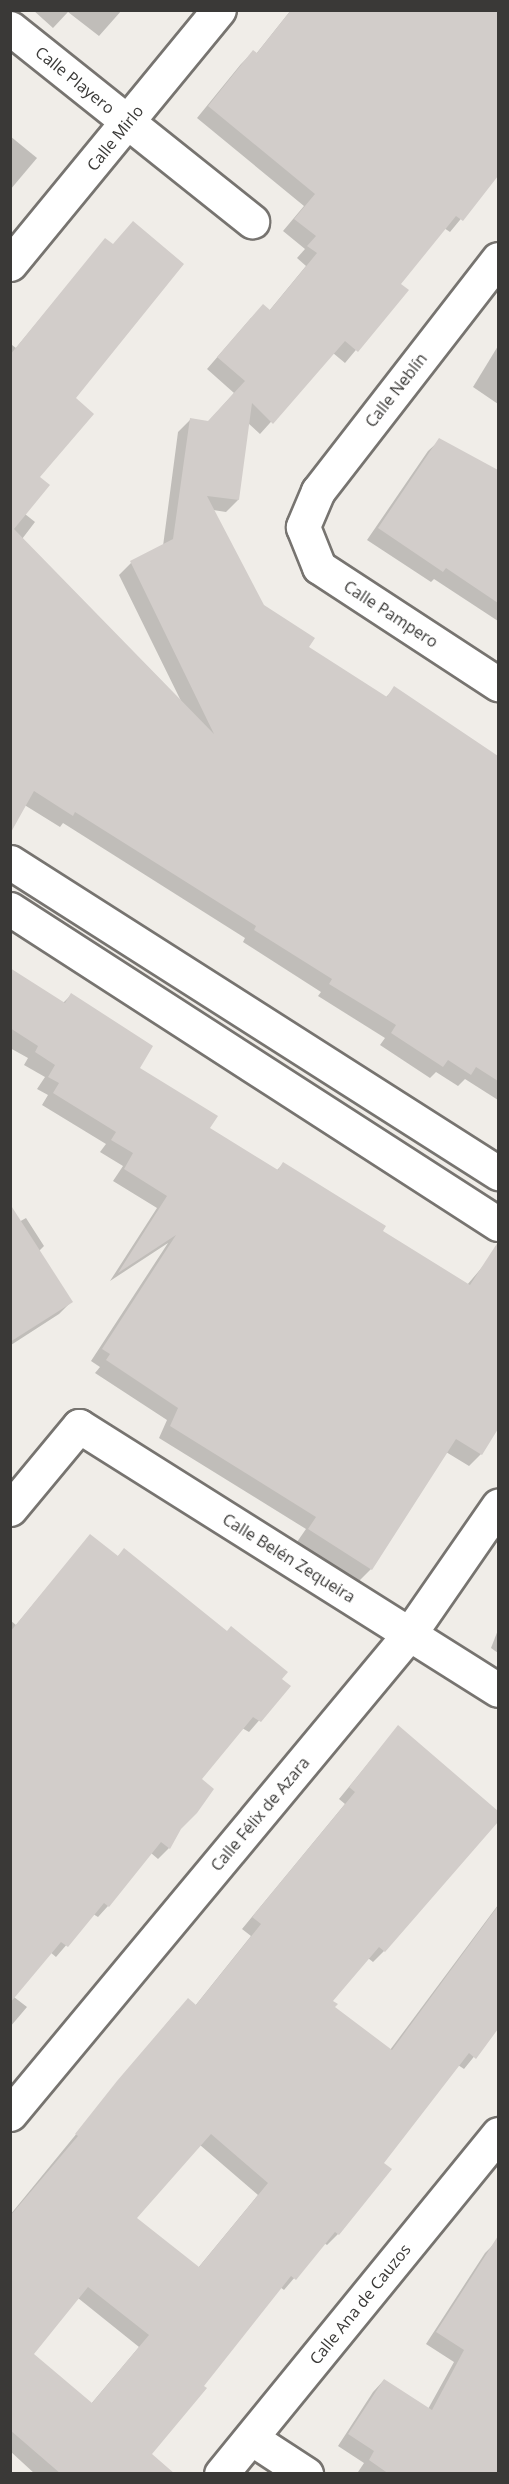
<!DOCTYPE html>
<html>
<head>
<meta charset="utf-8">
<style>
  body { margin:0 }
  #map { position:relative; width:509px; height:2484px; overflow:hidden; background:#f0ede8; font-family:"Open Sans",sans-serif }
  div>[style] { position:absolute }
  .shadow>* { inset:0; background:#0003 }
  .building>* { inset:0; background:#d2cdca }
  .roads { filter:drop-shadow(2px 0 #777470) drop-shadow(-2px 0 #777470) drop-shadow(0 2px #777470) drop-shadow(0 -2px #777470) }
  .minor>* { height:33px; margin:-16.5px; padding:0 16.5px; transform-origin:16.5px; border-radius:16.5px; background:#fff }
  span { translate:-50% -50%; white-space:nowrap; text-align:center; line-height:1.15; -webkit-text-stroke:6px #fff; paint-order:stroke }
  .street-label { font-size:16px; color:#3a3937 }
  .frame { position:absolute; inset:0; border:12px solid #3a3937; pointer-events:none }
</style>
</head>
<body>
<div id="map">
  <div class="shadow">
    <i style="clip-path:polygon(33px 10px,122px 10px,99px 36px,68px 12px,53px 28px)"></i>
    <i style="clip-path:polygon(291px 10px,498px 10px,498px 174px,450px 232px,444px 228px,399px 284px,406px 290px,345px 363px,333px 353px,260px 434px,248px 423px,238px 500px,226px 512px,213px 510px,263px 606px,307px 647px,385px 698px,395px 688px,498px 759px,498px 1100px,465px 1079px,458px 1086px,436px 1072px,430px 1078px,380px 1045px,385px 1038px,318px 996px,321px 992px,243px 942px,245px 938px,63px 823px,60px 827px,10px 796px,10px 347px,12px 345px,16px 348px,105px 240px,74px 398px,38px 477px,25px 514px,35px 522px,22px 539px,181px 701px,119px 575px,131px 563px,163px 546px,178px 432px,190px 420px,208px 422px,234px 393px,207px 369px,251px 318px,269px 311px,306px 266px,297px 258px,305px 249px,283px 231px,304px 206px,197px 118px,241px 64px,253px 52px,256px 54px)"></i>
    <i style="clip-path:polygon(10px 136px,37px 158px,10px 190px)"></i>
    <i style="clip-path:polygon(498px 346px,498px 404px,473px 387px)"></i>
    <i style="clip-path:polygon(440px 440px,498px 471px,498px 487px,491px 498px,498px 503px,498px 621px,434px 579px,431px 582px,367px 540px,428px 451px)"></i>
    <i style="clip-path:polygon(10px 970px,63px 1003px,71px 995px,138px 1068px,208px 1128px,276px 1171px,283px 1164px,381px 1231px,467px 1285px,484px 1265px,498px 1275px,498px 1426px,481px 1454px,469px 1466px,446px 1452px,371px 1569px,359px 1581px,297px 1542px,306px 1529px,159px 1438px,167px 1420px,95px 1373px,100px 1367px,91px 1361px,168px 1243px,110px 1281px,157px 1208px,113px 1181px,123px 1166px,100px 1152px,106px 1144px,42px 1105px,48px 1095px,37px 1089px,45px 1077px,24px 1065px,28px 1058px,10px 1048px)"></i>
    <i style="clip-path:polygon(26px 1218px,44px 1246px,39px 1251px,71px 1302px,59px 1314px,11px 1345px,10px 1227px)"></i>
    <i style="clip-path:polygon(90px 1536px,117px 1557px,124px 1550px,289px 1686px,249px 1732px,242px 1728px,200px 1779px,169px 1848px,158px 1859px,151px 1853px,108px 1906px,98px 1917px,93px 1914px,56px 1957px,50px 1952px,14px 1997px,27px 2007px,10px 2027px,10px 1620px,16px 1625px)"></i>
    <i style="clip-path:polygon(498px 1630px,498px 1653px,491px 1648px)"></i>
    <i style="clip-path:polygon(evenodd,398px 1727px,498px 1813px,498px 1820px,384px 1951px,373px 1962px,368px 1958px,331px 2001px,333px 2007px,390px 2050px,498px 1905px,498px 2027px,464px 2069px,458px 2065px,382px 2163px,338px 2234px,327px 2245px,324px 2243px,284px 2290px,280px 2287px,150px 2454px,148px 2474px,35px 2474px,10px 2451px,10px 2215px,177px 2011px,195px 2006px,251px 1936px,242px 1929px,345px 1804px,339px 1799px,398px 1727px,200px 2145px,258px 2195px,198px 2268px,135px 2218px,200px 2145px,398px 1727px,78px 2298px,139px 2347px,91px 2404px,32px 2354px,78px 2298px)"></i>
    <i style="clip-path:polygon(496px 2242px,498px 2243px,498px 2474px,360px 2474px,358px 2472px,364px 2463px,338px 2446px,373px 2392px,384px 2380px,428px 2409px,454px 2362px,426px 2344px,485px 2253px)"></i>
  </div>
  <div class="building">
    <i style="clip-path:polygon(291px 10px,498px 10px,498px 176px,463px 221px,456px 216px,401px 284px,409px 290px,358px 352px,345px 341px,273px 424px,252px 403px,239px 500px,207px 496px,264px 605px,315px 638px,309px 647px,387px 697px,394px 686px,498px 756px,498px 1081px,476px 1067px,471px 1075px,448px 1060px,443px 1067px,391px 1033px,396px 1025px,329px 984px,332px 979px,254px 930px,256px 926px,75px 812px,73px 816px,34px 791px,10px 834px,10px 355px,105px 238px,113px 244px,133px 221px,184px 264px,76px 398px,94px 414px,40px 477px,50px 485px,14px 529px,214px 734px,130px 561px,173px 539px,190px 418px,208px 421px,245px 381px,217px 357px,263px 304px,270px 310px,317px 253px,307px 246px,316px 236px,294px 219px,315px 194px,208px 106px,253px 50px,257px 53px)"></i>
    <i style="clip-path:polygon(439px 438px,498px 470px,498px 603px,446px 568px,443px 572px,378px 528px)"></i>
    <i style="clip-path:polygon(10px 968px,65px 1003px,71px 993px,153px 1046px,140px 1068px,218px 1116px,210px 1128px,278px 1170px,283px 1162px,386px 1226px,383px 1231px,470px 1285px,498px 1242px,498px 1429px,482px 1455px,456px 1439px,372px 1570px,308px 1529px,316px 1517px,170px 1426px,178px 1408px,106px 1360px,110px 1354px,102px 1349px,176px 1235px,118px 1273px,167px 1196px,124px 1169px,133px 1153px,111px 1140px,116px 1132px,53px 1093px,59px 1083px,48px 1077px,55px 1065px,35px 1052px,38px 1046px,10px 1028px)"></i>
    <i style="clip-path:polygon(10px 1204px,73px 1302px,10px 1342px)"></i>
    <i style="clip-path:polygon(90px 1534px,118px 1556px,124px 1548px,227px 1631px,231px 1626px,288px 1672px,282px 1679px,291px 1686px,261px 1722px,253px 1717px,202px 1779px,214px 1789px,197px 1813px,181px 1829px,170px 1849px,161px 1842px,109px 1907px,104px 1903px,68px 1947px,61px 1942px,10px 2003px,10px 1632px)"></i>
    <i style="clip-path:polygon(evenodd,398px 1725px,498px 1811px,498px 1822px,385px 1952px,379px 1947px,333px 2001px,338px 2004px,335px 2007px,392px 2050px,498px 1906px,498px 2029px,476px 2059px,469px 2053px,384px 2163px,392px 2169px,339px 2235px,335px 2232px,296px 2280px,291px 2276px,204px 2386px,207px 2388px,152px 2454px,175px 2474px,61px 2474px,10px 2430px,10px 2216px,78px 2136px,75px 2134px,117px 2081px,188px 1998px,196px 2005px,261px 1924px,252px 1917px,355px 1792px,349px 1787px,398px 1725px,211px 2134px,268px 2183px,199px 2267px,137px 2218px,211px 2134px,398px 1725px,88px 2287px,149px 2335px,92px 2403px,34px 2354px,88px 2287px)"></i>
    <i style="clip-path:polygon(498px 2236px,498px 2474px,389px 2474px,369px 2460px,374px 2451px,348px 2434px,384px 2379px,432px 2410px,464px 2350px,436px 2332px)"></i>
  </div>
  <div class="roads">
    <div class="minor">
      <i style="left:10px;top:28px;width:310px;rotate:38.6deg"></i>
      <i style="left:498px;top:259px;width:294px;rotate:127.8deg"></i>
      <i style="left:318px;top:491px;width:39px;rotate:113deg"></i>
      <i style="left:303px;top:527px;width:43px;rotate:68.2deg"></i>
      <i style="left:319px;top:567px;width:214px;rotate:33.2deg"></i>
      <i style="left:10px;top:264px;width:329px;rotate:-50.6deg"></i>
      <i style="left:10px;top:862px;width:579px;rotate:32.51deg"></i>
      <i style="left:10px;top:909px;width:581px;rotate:32.84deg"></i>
      <i style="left:10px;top:1509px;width:108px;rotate:-50.3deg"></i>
      <i style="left:79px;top:1426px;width:495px;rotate:32.2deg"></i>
      <i style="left:10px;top:2114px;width:626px;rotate:-50.25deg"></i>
      <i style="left:410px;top:1633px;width:155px;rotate:-55.3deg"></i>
      <i style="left:251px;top:2438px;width:66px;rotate:33.2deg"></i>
      <i style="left:221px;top:2474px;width:439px;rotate:-50.8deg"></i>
    </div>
  </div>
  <div class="street-label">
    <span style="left:75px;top:80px;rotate:39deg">Calle Playero</span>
    <span style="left:115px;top:138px;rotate:-51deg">Calle Mirlo</span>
    <span style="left:396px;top:390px;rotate:-52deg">Calle Neblín</span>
    <span style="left:391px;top:614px;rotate:33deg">Calle Pampero</span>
    <span style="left:289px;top:1558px;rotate:32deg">Calle Belén Zequeira</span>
    <span style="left:260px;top:1814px;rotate:-50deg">Calle Félix de Azara</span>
    <span style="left:360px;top:2304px;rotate:-51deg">Calle Ana de Cauzos</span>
  </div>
  <div class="frame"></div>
</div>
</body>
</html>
